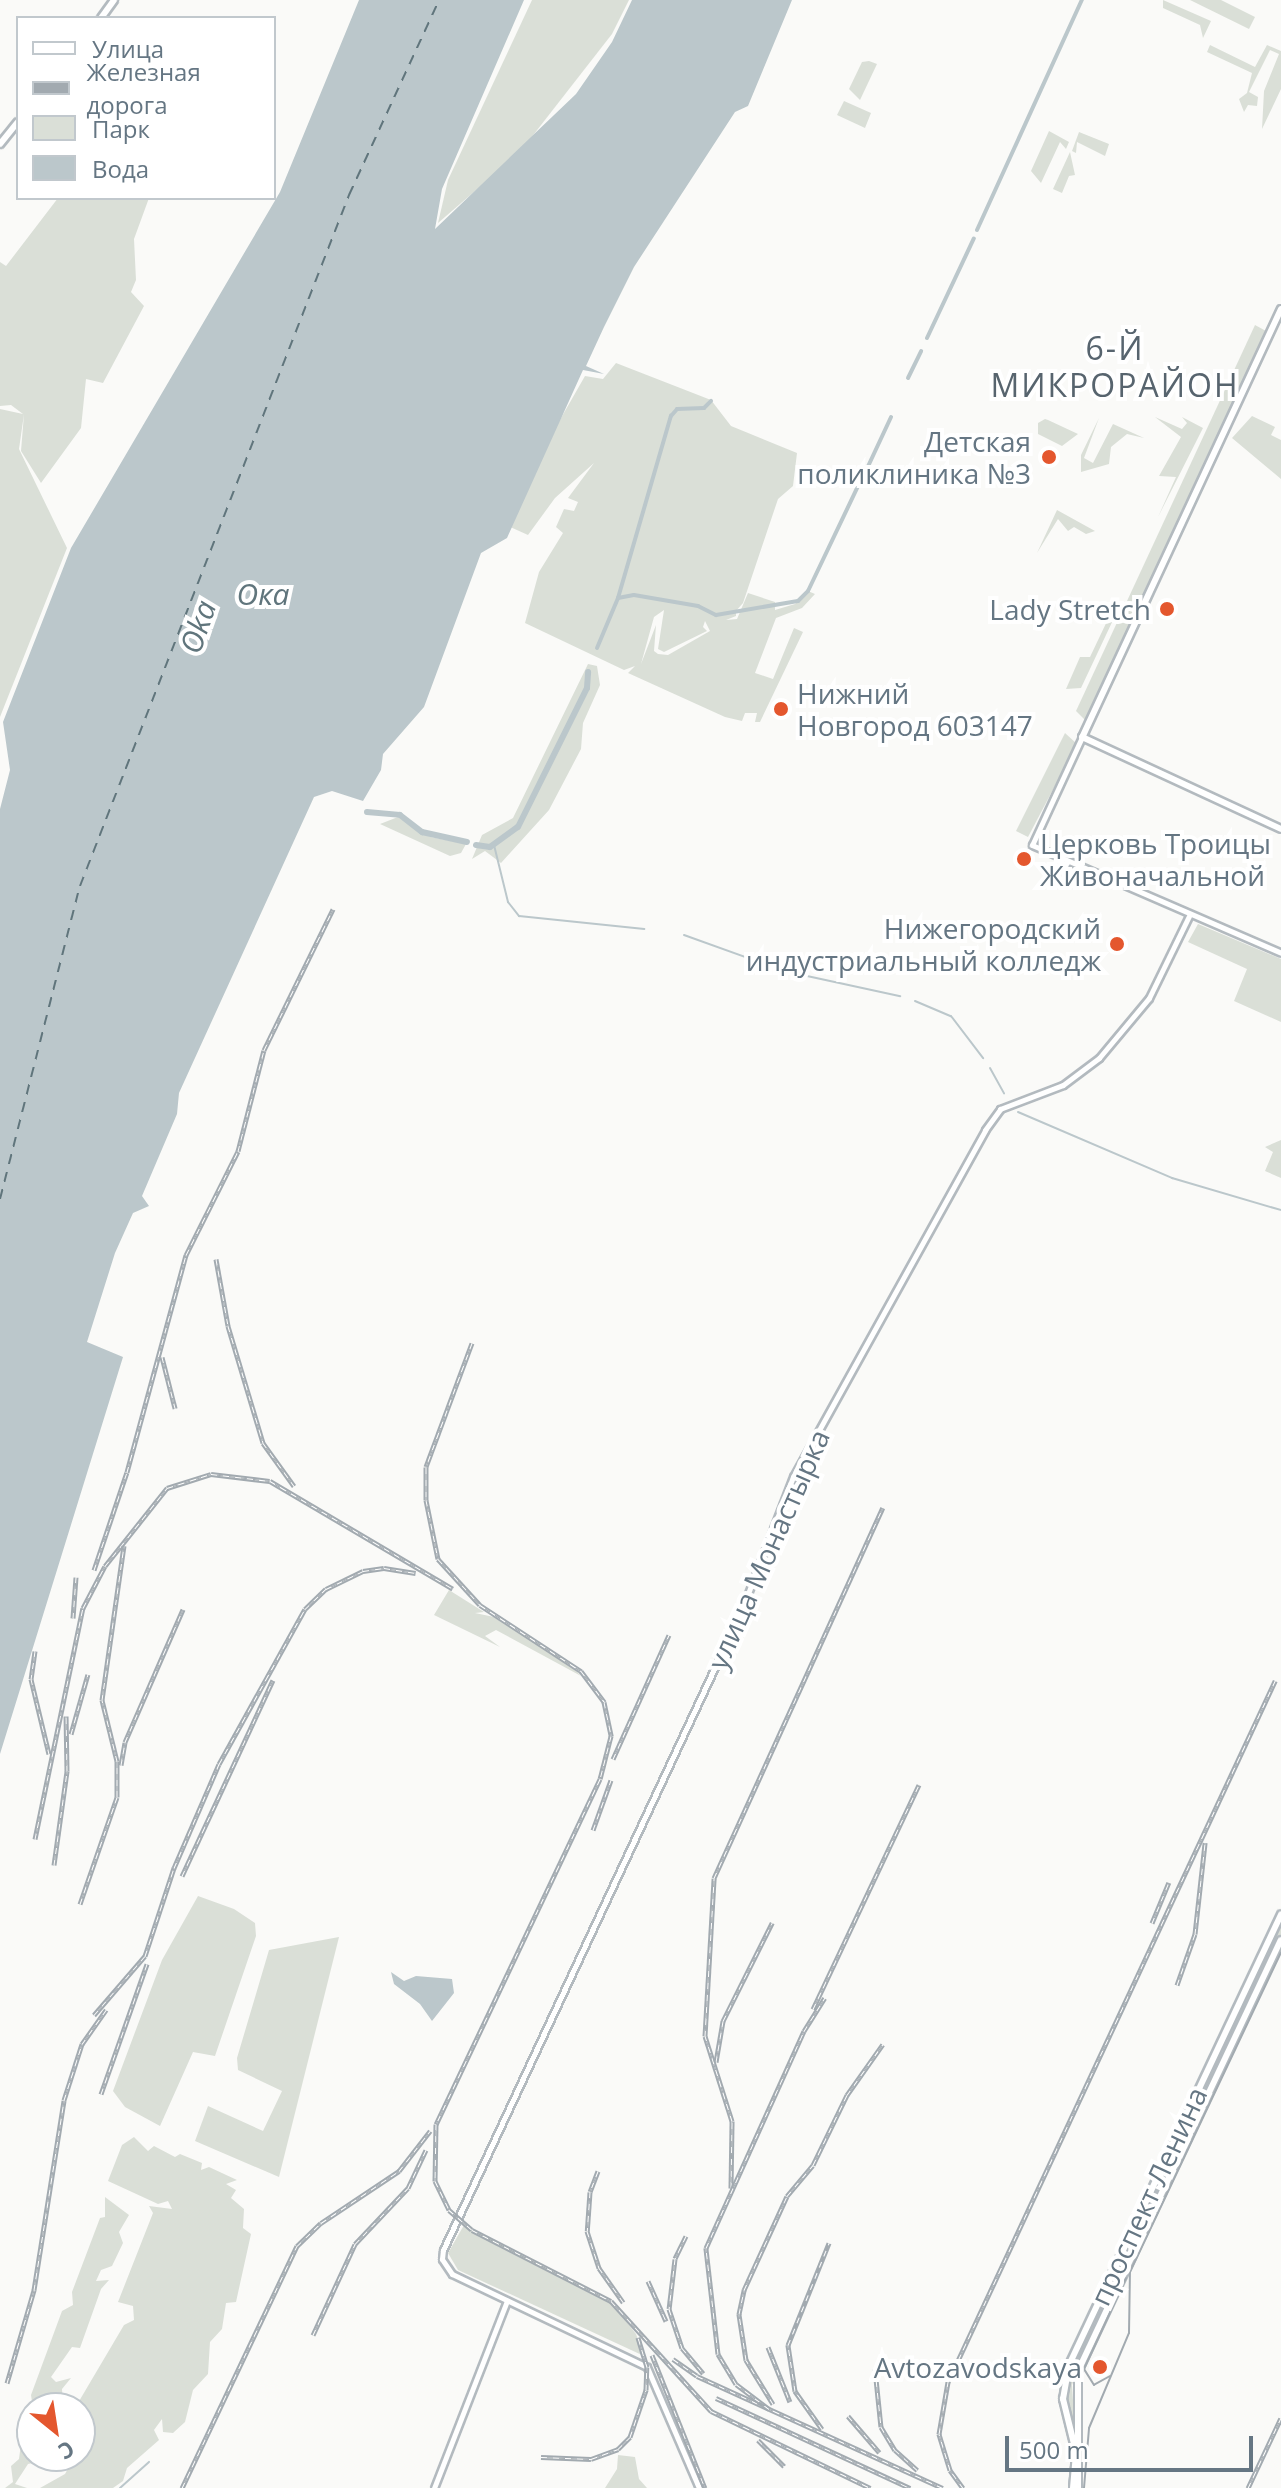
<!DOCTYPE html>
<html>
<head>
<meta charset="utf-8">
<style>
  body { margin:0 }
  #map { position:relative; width:1281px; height:2488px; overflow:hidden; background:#fafaf8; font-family:"Open Sans",sans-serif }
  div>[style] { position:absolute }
  .green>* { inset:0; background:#dadfd7 }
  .water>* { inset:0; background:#bbc7cb }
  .stream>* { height:2px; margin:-1px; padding:0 1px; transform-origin:1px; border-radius:1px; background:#bbc7cb }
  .canal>* { height:4px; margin:-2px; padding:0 2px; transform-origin:2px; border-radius:2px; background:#bbc7cb }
  .river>* { height:6px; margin:-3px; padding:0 3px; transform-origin:3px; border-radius:3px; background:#bbc7cb }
  .ferry>* { height:2px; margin-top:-1px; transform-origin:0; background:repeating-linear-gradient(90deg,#60757c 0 10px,transparent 0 18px) }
  .roads { filter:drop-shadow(2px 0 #b3babf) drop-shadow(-2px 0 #b3babf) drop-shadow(0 2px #b3babf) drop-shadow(0 -2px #b3babf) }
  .secondary>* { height:5px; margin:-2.5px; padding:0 2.5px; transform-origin:2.5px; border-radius:2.5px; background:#fff }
  .primary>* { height:6px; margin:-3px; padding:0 3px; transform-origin:3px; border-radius:3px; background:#fff }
  .tram>* { height:2px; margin:-1px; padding:0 1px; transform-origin:1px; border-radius:1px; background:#a2aab0 }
  .rail>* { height:5px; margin-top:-2.5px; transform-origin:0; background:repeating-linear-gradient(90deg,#fff 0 6px,#a2aab0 0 12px); box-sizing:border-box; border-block:2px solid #a2aab0 }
  .dots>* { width:22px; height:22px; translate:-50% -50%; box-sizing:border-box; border:4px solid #fff; border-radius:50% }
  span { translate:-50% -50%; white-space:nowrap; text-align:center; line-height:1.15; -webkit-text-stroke:8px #fff; paint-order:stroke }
  .poi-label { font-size:28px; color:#657683 }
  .right { translate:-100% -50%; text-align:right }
  .left { translate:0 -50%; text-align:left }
  .street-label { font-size:28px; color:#657683 }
  .water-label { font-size:30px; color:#60757c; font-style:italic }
  .quarter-label { font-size:32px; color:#57646e; letter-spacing:2px }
  .legend { position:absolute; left:16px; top:16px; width:260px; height:184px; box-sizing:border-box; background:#fff; border:2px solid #c1c8cd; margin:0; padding:10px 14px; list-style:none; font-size:24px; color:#657683 }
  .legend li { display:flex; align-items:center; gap:16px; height:40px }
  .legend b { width:40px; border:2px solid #c1c8cd }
  .north { position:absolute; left:16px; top:2392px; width:80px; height:80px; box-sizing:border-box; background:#fff; border:2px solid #c1c8cd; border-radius:50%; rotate:150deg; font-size:22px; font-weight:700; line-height:32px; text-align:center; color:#657683 }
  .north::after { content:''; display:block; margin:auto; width:28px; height:36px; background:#e4572e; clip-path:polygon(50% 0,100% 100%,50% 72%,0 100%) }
  .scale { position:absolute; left:1005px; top:2436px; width:248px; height:36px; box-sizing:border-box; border:4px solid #657683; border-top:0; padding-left:10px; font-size:24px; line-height:28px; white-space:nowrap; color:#657683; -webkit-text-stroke:6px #fff; paint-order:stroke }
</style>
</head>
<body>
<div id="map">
  <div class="green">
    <i style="clip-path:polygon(532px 0,629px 0,612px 34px,520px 152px,438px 223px,448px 180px)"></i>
    <i style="clip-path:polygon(1163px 0,1211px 21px,1203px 38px,1200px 25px,1163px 8px)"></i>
    <i style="clip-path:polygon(1190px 0,1221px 0,1255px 17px,1249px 29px)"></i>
    <i style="clip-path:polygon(1210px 45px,1255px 67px,1267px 45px,1281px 51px,1281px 89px,1262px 129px,1264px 91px,1279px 54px,1270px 50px,1249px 92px,1258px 97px,1257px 106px,1248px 105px,1244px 112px,1239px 99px,1247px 93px,1252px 73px,1207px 52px)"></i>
    <i style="clip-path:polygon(869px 61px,877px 64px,860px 100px,849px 89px,862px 62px)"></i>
    <i style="clip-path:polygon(844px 101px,871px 113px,865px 128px,837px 115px)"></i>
    <i style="clip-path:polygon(1049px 131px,1069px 142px,1066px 149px,1060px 142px,1041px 183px,1031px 171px)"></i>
    <i style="clip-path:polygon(1079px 132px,1109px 144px,1105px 156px,1077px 142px,1076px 153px,1072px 151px)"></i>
    <i style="clip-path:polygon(1070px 152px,1075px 175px,1069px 176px,1062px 193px,1053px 189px)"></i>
    <i style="clip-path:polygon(58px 198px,149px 198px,134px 239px,136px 280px,131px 292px,144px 306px,103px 383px,86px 379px,81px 428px,41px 483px,21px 451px,24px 414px,19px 449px,67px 548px,0 717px,0 409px,23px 414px,11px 405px,0 406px,0 262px,6px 266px)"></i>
    <i style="clip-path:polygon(1255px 325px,1266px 331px,1086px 721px,1076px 711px)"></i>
    <i style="clip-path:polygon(evenodd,616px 363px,711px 400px,731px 426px,797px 453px,793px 486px,778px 499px,743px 603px,736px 611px,736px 616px,726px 620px,737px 619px,748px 593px,775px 602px,775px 610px,795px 604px,808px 591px,815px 594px,802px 608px,776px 618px,755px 673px,773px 679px,794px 628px,803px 632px,760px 722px,755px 722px,757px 713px,745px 713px,742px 721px,725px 717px,628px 673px,635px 666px,624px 670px,525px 623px,539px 572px,563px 533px,556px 527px,564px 509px,574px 511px,578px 502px,568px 498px,594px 463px,555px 498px,528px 535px,501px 523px,585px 376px,603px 379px,616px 363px,664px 610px,658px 649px,664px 652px,707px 631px,703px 627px,705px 621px,710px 631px,668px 655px,658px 654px,654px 651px,656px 625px,641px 664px,654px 617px,664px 610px)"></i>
    <i style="clip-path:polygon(1252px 416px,1275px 427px,1271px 435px,1281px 440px,1281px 479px,1232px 438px)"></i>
    <i style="clip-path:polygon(1155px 417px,1182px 429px,1187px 423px,1182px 417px,1203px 428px,1158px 517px,1176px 477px,1159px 476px,1181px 437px)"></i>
    <i style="clip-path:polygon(1099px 418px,1084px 458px,1093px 463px,1113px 424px,1144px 438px,1127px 434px,1111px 447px,1109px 464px,1081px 472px,1081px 455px)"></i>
    <i style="clip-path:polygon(1045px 419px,1048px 420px,1078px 434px,1062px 446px,1038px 434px,1038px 423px)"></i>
    <i style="clip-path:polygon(1057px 510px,1095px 531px,1086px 534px,1074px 527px,1068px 531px,1058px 519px,1037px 553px)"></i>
    <i style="clip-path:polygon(1109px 617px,1114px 618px,1081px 688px,1066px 689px,1080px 657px,1090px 657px)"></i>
    <i style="clip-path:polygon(588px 664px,597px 666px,600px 685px,583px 723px,581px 749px,549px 810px,501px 863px,485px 851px,472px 859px,482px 835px,513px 818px)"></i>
    <i style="clip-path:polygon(1065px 733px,1077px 744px,1028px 837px,1016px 831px)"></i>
    <i style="clip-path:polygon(398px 817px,431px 837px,466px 844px,461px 853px,450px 856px,380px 824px)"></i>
    <i style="clip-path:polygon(1198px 924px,1281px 959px,1281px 1022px,1234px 1001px,1247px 969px,1188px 942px)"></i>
    <i style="clip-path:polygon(1281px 1140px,1281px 1178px,1265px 1171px,1273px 1152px,1265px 1147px)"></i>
    <i style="clip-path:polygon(449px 1590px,484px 1612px,475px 1613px,494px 1617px,568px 1662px,581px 1676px,496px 1630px,485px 1636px,500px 1647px,434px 1615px)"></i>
    <i style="clip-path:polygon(198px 1896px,234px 1909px,255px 1923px,256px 1936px,215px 2056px,193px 2052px,160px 2126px,125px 2107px,113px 2091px,162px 1960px)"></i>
    <i style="clip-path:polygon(1281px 1919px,1281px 1935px,1221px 2057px,1230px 2029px)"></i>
    <i style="clip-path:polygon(339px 1937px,279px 2177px,195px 2141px,208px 2106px,263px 2131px,282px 2091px,238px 2070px,237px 2058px,269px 1950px)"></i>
    <i style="clip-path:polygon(1217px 2061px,1213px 2079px,1099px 2313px,1101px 2303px)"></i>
    <i style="clip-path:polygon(134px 2137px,148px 2151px,154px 2146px,175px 2157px,180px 2154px,202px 2163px,201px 2170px,209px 2167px,237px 2180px,226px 2184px,236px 2190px,231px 2198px,244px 2209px,243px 2228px,251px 2234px,236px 2302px,226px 2303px,222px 2329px,210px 2342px,208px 2374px,193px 2390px,185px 2422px,173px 2433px,163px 2432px,162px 2419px,154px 2430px,159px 2440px,127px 2468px,123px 2481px,113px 2488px,40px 2488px,65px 2474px,70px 2465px,60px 2456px,80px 2456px,80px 2408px,75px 2408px,124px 2325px,134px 2320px,133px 2306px,118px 2302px,153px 2213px,149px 2206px,172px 2209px,168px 2201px,158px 2204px,108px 2181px,122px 2145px)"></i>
    <i style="clip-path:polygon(105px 2197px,129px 2215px,119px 2232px,123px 2243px,112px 2266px,101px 2270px,96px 2281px,109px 2280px,101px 2289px,80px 2348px,72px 2347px,51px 2377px,56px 2382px,71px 2378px,62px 2389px,63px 2405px,55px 2399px,33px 2408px,31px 2395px,62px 2311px,73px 2305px,72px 2292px,100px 2218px,105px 2217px)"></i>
    <i style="clip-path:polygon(464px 2225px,611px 2302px,636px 2334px,644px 2356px,458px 2270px,448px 2253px)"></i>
    <i style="clip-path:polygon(1095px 2319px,1072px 2385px,1075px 2430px,1065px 2401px,1070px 2371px)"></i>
    <i style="clip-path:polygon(32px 2410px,32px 2456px,38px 2462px,28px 2464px,15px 2484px,27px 2488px,5px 2488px,13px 2482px,11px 2466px,19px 2459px,22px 2436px,28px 2430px,24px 2422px)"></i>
    <i style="clip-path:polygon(618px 2455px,635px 2457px,639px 2479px,647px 2488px,605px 2488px,617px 2469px)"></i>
  </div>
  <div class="water">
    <i style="clip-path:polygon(359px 0,524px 0,442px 189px,435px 229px,576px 94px,612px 42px,632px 0,792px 0,748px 106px,735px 112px,634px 267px,604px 327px,586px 366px,604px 374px,583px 370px,507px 538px,481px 553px,424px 707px,383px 754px,381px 770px,363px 801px,332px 791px,314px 797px,179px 1093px,177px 1114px,142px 1196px,149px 1206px,133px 1213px,115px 1253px,87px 1342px,123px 1357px,0 1754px,0 809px,10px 770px,3px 722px,71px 548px,280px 192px)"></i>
    <i style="clip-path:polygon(391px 1972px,404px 1981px,416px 1976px,452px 1979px,454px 1993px,432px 2021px,420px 2004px,394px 1984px)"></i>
  </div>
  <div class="stream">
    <i style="left:494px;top:845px;width:59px;rotate:76.2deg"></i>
    <i style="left:508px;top:902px;width:18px;rotate:52deg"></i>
    <i style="left:519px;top:916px;width:126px;rotate:5.9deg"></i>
    <i style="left:684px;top:935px;width:106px;rotate:19.8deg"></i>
    <i style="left:784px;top:971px;width:119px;rotate:12.2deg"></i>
    <i style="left:915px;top:1001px;width:39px;rotate:23deg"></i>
    <i style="left:951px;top:1016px;width:53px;rotate:52.7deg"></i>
    <i style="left:990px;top:1068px;width:29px;rotate:61deg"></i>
    <i style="left:1018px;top:1112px;width:168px;rotate:23.2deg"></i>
    <i style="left:1172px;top:1178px;width:114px;rotate:16.4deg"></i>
    <i style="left:120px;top:2488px;width:39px;rotate:-42deg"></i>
  </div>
  <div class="canal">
    <i style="left:977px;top:230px;width:253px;rotate:-65.5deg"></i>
    <i style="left:927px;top:338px;width:110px;rotate:-64.8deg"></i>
    <i style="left:908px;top:378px;width:30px;rotate:-64deg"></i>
    <i style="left:864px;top:475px;width:64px;rotate:-65deg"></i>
    <i style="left:618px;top:598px;width:190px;rotate:-73.8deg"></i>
    <i style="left:671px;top:416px;width:9px;rotate:-49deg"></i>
    <i style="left:677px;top:409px;width:27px;rotate:-2deg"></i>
    <i style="left:704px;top:408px;width:10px;rotate:-45deg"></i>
    <i style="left:597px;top:648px;width:54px;rotate:-67.2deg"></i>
    <i style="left:618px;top:598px;width:16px;rotate:-11deg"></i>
    <i style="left:634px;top:595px;width:65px;rotate:9.8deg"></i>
    <i style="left:698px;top:606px;width:20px;rotate:27deg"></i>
    <i style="left:716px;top:615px;width:83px;rotate:-9.7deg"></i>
    <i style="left:798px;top:601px;width:14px;rotate:-45deg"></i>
    <i style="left:808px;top:591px;width:123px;rotate:-64.5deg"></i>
  </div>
  <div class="river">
    <i style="left:367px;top:812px;width:33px;rotate:5deg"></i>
    <i style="left:400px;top:815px;width:28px;rotate:38deg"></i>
    <i style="left:422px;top:832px;width:46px;rotate:12.5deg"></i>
    <i style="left:476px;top:845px;width:14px;rotate:8deg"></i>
    <i style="left:490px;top:847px;width:34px;rotate:-36deg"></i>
    <i style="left:518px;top:827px;width:155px;rotate:-63.6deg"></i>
    <i style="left:587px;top:688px;width:16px;rotate:-86deg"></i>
  </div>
  <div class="ferry">
    <i style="left:0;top:1199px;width:323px;rotate:-75.7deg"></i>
    <i style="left:80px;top:886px;width:742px;rotate:-68.73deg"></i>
    <i style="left:349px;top:195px;width:215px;rotate:-65.2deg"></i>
  </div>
  <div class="roads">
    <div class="secondary">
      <i style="left:1082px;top:737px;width:119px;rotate:114.8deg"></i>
      <i style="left:1032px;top:845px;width:271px;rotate:23.4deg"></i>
      <i style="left:434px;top:2488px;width:201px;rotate:-68.7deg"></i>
      <i style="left:699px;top:2488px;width:132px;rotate:-113.3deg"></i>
      <i style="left:647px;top:2367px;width:216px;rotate:-154.5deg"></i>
      <i style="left:452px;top:2274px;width:18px;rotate:-124deg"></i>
      <i style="left:442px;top:2259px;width:9px;rotate:-84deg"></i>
      <i style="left:443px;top:2250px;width:707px;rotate:-64.99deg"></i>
      <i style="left:742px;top:1609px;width:142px;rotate:-68.9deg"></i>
      <i style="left:793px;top:1477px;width:397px;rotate:-61deg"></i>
      <i style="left:985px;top:1130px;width:26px;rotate:-54deg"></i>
      <i style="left:1000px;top:1109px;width:67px;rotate:-20.9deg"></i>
      <i style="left:1063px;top:1085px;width:45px;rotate:-36.9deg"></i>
      <i style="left:1099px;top:1058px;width:78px;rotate:-50.2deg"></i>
      <i style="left:1149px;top:998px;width:93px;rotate:-64deg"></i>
    </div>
    <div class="primary">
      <i style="left:101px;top:18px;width:22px;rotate:-54deg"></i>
      <i style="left:0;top:144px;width:28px;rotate:-51deg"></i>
      <i style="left:1281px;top:309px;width:472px;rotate:114.9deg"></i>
      <i style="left:1082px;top:737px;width:219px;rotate:24.8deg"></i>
      <i style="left:1073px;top:2488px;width:36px;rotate:-85deg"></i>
      <i style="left:1076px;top:2452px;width:55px;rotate:-103.8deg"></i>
      <i style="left:1063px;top:2399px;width:35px;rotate:-80deg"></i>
      <i style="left:1069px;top:2365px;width:498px;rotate:-64.8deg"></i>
      <i style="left:1078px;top:2488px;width:117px;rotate:-90deg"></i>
      <i style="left:1078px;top:2371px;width:476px;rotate:-64.8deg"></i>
    </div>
  </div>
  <div class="tram">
    <i style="left:1110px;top:2376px;width:18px;rotate:151deg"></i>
    <i style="left:1094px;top:2385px;width:19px;rotate:-122deg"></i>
    <i style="left:1084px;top:2369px;width:100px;rotate:-65.2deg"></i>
    <i style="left:1084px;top:2488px;width:60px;rotate:-85.2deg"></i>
    <i style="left:1089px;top:2428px;width:103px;rotate:-67.2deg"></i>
    <i style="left:1129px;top:2333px;width:61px;rotate:-89.1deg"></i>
    <i style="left:1130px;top:2272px;width:353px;rotate:-64.7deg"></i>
  </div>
  <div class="rail">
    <i style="left:216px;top:1259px;width:68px;rotate:79.8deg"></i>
    <i style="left:228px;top:1326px;width:122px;rotate:73.3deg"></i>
    <i style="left:263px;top:1443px;width:53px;rotate:54.2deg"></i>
    <i style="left:472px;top:1343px;width:132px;rotate:110.4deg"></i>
    <i style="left:426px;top:1467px;width:33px;rotate:90deg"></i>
    <i style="left:426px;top:1500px;width:60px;rotate:78.5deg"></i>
    <i style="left:438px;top:1559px;width:62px;rotate:47.6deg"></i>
    <i style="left:480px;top:1605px;width:121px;rotate:33.2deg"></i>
    <i style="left:581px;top:1671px;width:39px;rotate:53deg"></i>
    <i style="left:604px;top:1702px;width:35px;rotate:78deg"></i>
    <i style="left:611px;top:1736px;width:44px;rotate:104.3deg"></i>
    <i style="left:600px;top:1779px;width:382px;rotate:115.4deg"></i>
    <i style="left:436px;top:2124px;width:57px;rotate:91deg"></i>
    <i style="left:435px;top:2181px;width:32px;rotate:64deg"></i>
    <i style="left:449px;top:2210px;width:30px;rotate:41deg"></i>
    <i style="left:472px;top:2230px;width:156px;rotate:27.1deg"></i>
    <i style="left:611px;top:2301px;width:149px;rotate:47.7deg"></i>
    <i style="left:711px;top:2411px;width:177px;rotate:25.8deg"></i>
    <i style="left:162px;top:1357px;width:53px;rotate:75.7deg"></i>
    <i style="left:94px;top:1570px;width:103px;rotate:-71.4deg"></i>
    <i style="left:127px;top:1472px;width:225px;rotate:-74.8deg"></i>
    <i style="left:186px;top:1255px;width:116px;rotate:-63.4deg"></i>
    <i style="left:238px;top:1151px;width:104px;rotate:-75.6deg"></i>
    <i style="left:264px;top:1050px;width:157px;rotate:-63.9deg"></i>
    <i style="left:73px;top:1618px;width:41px;rotate:-85.8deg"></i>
    <i style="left:35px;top:1651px;width:28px;rotate:98deg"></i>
    <i style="left:31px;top:1679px;width:77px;rotate:76.5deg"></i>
    <i style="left:71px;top:1734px;width:62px;rotate:-74.2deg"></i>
    <i style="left:613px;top:1759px;width:136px;rotate:-65.7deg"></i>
    <i style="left:121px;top:1765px;width:23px;rotate:-80deg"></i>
    <i style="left:125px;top:1742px;width:145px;rotate:-66.4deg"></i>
    <i style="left:593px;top:1830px;width:53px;rotate:-70.2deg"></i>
    <i style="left:35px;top:1839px;width:236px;rotate:-78.3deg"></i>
    <i style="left:83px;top:1608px;width:47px;rotate:-62.4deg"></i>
    <i style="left:105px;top:1566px;width:100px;rotate:-51.5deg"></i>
    <i style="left:167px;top:1488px;width:46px;rotate:-17.7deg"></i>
    <i style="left:211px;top:1474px;width:59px;rotate:6.8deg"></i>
    <i style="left:270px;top:1481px;width:212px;rotate:30.5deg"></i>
    <i style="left:54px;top:1865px;width:95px;rotate:-82.1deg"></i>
    <i style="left:67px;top:1771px;width:55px;rotate:-91deg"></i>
    <i style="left:182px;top:1876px;width:216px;rotate:-65.1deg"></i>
    <i style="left:80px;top:1904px;width:113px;rotate:-70.9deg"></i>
    <i style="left:117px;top:1797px;width:36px;rotate:-90deg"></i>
    <i style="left:117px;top:1761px;width:63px;rotate:-103.8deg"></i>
    <i style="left:102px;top:1700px;width:156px;rotate:-81.9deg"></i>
    <i style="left:1152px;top:1923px;width:44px;rotate:-67.5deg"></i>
    <i style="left:1177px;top:1985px;width:54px;rotate:-70.6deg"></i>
    <i style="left:1195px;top:1934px;width:92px;rotate:-83.7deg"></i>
    <i style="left:813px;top:2009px;width:248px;rotate:-64.7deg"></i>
    <i style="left:94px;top:2015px;width:78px;rotate:-49.2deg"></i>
    <i style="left:145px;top:1956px;width:93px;rotate:-71.8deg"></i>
    <i style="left:174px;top:1868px;width:113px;rotate:-66.6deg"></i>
    <i style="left:219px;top:1764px;width:177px;rotate:-61deg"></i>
    <i style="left:305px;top:1609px;width:29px;rotate:-44deg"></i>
    <i style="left:326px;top:1589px;width:41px;rotate:-25.9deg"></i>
    <i style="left:363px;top:1571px;width:21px;rotate:-8deg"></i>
    <i style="left:384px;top:1568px;width:32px;rotate:9deg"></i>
    <i style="left:716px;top:2062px;width:42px;rotate:-80.3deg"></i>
    <i style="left:723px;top:2021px;width:110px;rotate:-63.4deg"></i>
    <i style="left:101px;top:2094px;width:138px;rotate:-70.5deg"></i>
    <i style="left:598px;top:2171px;width:22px;rotate:111deg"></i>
    <i style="left:590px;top:2192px;width:39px;rotate:94deg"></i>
    <i style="left:587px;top:2231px;width:39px;rotate:72deg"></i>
    <i style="left:599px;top:2268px;width:42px;rotate:54.8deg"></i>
    <i style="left:731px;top:2188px;width:67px;rotate:-89.1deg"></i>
    <i style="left:732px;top:2121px;width:89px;rotate:-107.6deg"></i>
    <i style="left:705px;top:2036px;width:158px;rotate:-86.7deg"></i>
    <i style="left:714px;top:1878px;width:407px;rotate:-65.5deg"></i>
    <i style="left:686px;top:2236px;width:25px;rotate:116deg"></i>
    <i style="left:675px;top:2259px;width:50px;rotate:96.8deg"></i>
    <i style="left:669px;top:2309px;width:41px;rotate:71.6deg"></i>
    <i style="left:682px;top:2348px;width:33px;rotate:50deg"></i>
    <i style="left:648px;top:2281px;width:44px;rotate:65.8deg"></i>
    <i style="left:313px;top:2335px;width:100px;rotate:-65.2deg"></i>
    <i style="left:355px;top:2244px;width:77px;rotate:-46.6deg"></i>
    <i style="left:408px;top:2188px;width:42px;rotate:-64.7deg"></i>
    <i style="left:768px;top:2347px;width:59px;rotate:68.2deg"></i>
    <i style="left:652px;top:2355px;width:143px;rotate:68.3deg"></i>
    <i style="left:673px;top:2359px;width:29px;rotate:35deg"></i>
    <i style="left:697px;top:2376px;width:270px;rotate:24.5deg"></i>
    <i style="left:875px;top:2369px;width:58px;rotate:84.1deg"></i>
    <i style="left:881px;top:2427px;width:27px;rotate:59deg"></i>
    <i style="left:895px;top:2450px;width:30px;rotate:42deg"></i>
    <i style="left:7px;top:2383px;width:97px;rotate:-73.8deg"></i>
    <i style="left:34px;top:2290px;width:192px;rotate:-81deg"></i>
    <i style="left:64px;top:2100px;width:59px;rotate:-72.2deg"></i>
    <i style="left:82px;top:2044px;width:42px;rotate:-54.8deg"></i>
    <i style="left:716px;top:2398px;width:214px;rotate:24.9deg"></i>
    <i style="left:773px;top:2404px;width:52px;rotate:-121.5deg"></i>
    <i style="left:746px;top:2360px;width:47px;rotate:-98.7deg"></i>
    <i style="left:739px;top:2314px;width:25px;rotate:-78deg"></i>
    <i style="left:744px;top:2290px;width:103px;rotate:-65.4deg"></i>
    <i style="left:787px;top:2196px;width:40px;rotate:-50deg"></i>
    <i style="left:813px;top:2165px;width:78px;rotate:-64.1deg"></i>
    <i style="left:847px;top:2095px;width:62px;rotate:-54.8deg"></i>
    <i style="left:769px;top:2409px;width:41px;rotate:-142.9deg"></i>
    <i style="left:736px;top:2384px;width:35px;rotate:-121deg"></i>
    <i style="left:718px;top:2354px;width:107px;rotate:-96.5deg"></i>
    <i style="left:706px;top:2248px;width:238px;rotate:-65.7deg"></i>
    <i style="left:804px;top:2031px;width:39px;rotate:-58deg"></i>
    <i style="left:848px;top:2416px;width:48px;rotate:49.3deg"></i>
    <i style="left:822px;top:2429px;width:47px;rotate:-125.4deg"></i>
    <i style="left:795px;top:2391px;width:47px;rotate:-98.7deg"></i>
    <i style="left:788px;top:2345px;width:110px;rotate:-68.1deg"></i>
    <i style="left:758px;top:2440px;width:37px;rotate:45deg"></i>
    <i style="left:541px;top:2457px;width:50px;rotate:2.3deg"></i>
    <i style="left:591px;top:2459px;width:29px;rotate:-20deg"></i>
    <i style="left:618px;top:2449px;width:17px;rotate:-45deg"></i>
    <i style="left:630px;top:2437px;width:50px;rotate:-71.2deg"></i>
    <i style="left:646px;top:2390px;width:23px;rotate:-88deg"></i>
    <i style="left:647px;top:2367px;width:31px;rotate:-107deg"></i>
    <i style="left:182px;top:2488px;width:268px;rotate:-64.6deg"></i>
    <i style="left:297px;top:2246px;width:33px;rotate:-44deg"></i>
    <i style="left:321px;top:2223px;width:94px;rotate:-33.7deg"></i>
    <i style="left:399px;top:2171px;width:51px;rotate:-52.2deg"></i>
    <i style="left:963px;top:2488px;width:22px;rotate:-126deg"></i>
    <i style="left:950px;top:2470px;width:38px;rotate:-107deg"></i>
    <i style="left:939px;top:2434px;width:53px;rotate:-80.2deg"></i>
    <i style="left:948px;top:2382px;width:774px;rotate:-64.99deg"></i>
    <i style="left:1248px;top:2488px;width:77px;rotate:-64.8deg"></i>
  </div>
  <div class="dots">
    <i style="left:1049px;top:457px;background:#e4572e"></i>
    <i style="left:1167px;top:609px;background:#e4572e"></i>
    <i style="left:781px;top:709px;background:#e4572e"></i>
    <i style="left:1024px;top:859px;background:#e4572e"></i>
    <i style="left:1117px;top:944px;background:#e4572e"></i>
    <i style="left:1100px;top:2367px;background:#e4572e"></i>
  </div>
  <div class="poi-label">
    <span class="right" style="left:1031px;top:457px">Детская<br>поликлиника №3</span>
    <span class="right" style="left:1151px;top:609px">Lady Stretch</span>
    <span class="left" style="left:797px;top:709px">Нижний<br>Новгород 603147</span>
    <span class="left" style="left:1040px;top:859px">Церковь Троицы<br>Живоначальной</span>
    <span class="right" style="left:1101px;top:944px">Нижегородский<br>индустриальный колледж</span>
    <span class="right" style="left:1082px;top:2367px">Avtozavodskaya</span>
  </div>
  <div class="street-label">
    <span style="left:768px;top:1549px;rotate:-66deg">улица Монастырка</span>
    <span style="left:1148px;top:2196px;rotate:-65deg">проспект Ленина</span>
  </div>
  <div class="water-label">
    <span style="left:263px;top:594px">Ока</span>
    <span style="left:198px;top:627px;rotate:-71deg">Oka</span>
  </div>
  <div class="quarter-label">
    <span style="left:1115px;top:367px">6-Й<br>МИКРОРАЙОН</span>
  </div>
  <ul class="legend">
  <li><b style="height:10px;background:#fff"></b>Улица</li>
  <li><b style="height:10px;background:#a2aab0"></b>Железная дорога</li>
  <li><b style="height:22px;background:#dadfd7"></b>Парк</li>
  <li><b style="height:22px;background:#bbc7cb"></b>Вода</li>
  </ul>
  <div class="north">С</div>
  <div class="scale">500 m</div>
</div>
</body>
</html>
